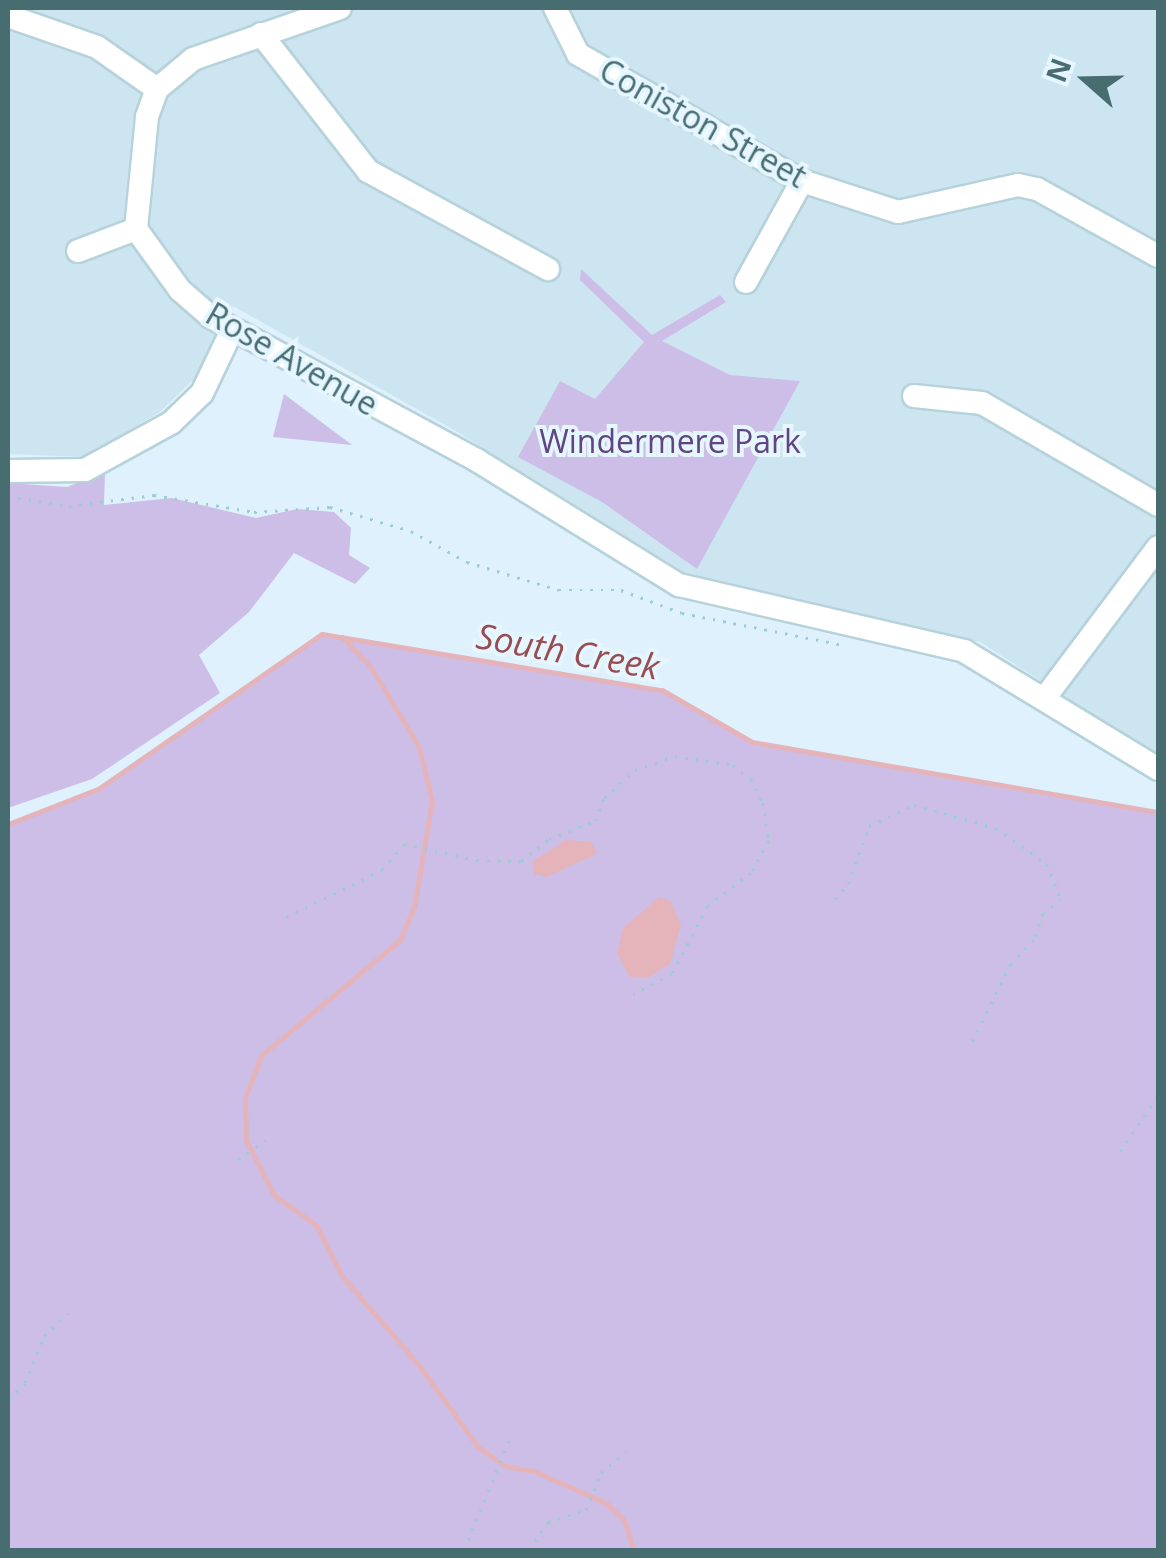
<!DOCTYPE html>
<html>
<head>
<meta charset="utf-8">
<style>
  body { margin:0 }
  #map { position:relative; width:1166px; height:1558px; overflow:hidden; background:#dff1fc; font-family:"Open Sans",sans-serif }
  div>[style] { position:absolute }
  .residential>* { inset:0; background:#cce5f0 }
  .green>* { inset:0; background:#cdbee8 }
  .water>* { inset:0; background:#e4b4ba }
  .stream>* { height:5px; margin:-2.5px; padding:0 2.5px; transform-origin:2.5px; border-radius:2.5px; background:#e4b4ba }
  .path>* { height:2.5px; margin-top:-1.25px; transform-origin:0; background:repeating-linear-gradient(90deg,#9bcdd4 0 2.5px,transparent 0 10.5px) }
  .roads { filter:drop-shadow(2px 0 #b6d2da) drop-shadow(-2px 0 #b6d2da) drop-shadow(0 2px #b6d2da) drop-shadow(0 -2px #b6d2da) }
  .minor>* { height:22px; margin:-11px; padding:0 11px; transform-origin:11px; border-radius:11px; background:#fff }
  span { translate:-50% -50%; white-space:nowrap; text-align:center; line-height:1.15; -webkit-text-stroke:8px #e5f6ff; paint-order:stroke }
  .street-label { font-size:32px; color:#486d71 }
  .park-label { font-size:32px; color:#614582 }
  .water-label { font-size:35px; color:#994b52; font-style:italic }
  .frame { position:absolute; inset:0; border:10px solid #486d71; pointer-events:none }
  .north { position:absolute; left:1036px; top:30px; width:100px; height:100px; -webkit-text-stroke:8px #e5f6ff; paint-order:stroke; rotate:290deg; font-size:28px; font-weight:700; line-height:40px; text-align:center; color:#486d71 }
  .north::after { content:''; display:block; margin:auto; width:35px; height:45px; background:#486d71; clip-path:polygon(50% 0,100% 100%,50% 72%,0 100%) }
</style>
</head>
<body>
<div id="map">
  <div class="residential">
    <i style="clip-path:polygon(8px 8px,1158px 8px,1158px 756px,980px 642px,700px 582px,454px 430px,233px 306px,196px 377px,160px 412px,84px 457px,8px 454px)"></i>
  </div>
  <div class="green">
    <i style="clip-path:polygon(581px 269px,652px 335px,720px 295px,726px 302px,662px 341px,730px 375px,800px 381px,697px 569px,602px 502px,518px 457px,560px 381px,595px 399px,644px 342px,580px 280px)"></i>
    <i style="clip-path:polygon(284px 394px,352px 445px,273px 437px)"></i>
    <i style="clip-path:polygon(105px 472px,104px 505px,172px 498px,256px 518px,297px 509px,334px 512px,351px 528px,349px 555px,370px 568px,355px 584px,294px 553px,249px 612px,199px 655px,220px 693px,92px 779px,8px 808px,8px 483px,67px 487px)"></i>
    <i style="clip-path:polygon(322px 634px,662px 690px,752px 742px,1158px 812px,1158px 1550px,8px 1550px,8px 824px,98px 789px)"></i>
  </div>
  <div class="water">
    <i style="clip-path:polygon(566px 840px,592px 842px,597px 854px,546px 877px,534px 874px,533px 861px)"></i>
    <i style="clip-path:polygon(659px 897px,671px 901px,681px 925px,670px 964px,647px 978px,630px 977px,617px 954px,623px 928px)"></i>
  </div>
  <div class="stream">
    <i style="left:342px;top:637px;width:40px;rotate:46deg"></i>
    <i style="left:370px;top:666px;width:95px;rotate:58.8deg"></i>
    <i style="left:419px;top:747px;width:56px;rotate:76.5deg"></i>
    <i style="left:432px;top:801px;width:108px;rotate:99.6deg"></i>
    <i style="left:414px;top:907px;width:36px;rotate:113deg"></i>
    <i style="left:400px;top:940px;width:181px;rotate:140.2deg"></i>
    <i style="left:261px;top:1056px;width:45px;rotate:110.9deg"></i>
    <i style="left:245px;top:1098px;width:42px;rotate:88.6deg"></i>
    <i style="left:246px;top:1140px;width:62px;rotate:63deg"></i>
    <i style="left:274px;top:1195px;width:52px;rotate:35.5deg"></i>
    <i style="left:316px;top:1225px;width:57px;rotate:63deg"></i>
    <i style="left:342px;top:1276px;width:116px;rotate:49.2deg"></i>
    <i style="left:418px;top:1364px;width:102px;rotate:54.1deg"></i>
    <i style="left:478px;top:1447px;width:33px;rotate:35deg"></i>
    <i style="left:505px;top:1466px;width:29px;rotate:10deg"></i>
    <i style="left:534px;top:1471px;width:79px;rotate:24deg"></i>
    <i style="left:606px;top:1503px;width:25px;rotate:43deg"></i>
    <i style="left:624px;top:1520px;width:32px;rotate:72deg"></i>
    <i style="left:8px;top:824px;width:97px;rotate:-21.3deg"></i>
    <i style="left:98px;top:789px;width:272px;rotate:-34.7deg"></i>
    <i style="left:322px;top:634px;width:345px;rotate:9.4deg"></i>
    <i style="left:662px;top:690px;width:104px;rotate:30deg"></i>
    <i style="left:752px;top:742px;width:412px;rotate:9.8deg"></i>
  </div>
  <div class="path">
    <i style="left:8px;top:496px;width:62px;rotate:9.3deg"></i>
    <i style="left:69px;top:506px;width:86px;rotate:-7.4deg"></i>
    <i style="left:154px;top:495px;width:101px;rotate:9.6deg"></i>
    <i style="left:254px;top:512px;width:76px;rotate:-3.8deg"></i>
    <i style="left:330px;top:507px;width:84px;rotate:16.5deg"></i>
    <i style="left:411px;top:531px;width:64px;rotate:29deg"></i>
    <i style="left:467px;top:562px;width:96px;rotate:16.9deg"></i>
    <i style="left:559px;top:590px;width:62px"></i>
    <i style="left:621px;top:590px;width:65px;rotate:20.7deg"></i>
    <i style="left:682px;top:613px;width:164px;rotate:11.2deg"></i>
    <i style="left:835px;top:899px;width:20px;rotate:-49deg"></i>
    <i style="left:848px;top:884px;width:62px;rotate:-70.1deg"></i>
    <i style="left:869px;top:826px;width:50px;rotate:-25deg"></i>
    <i style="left:914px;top:805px;width:85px;rotate:15.7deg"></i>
    <i style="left:996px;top:828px;width:62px;rotate:35.2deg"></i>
    <i style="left:1047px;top:864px;width:38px;rotate:68deg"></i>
    <i style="left:1061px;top:899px;width:23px;rotate:140deg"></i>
    <i style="left:1043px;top:914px;width:28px;rotate:109deg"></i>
    <i style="left:1034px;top:940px;width:33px;rotate:134deg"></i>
    <i style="left:1011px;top:964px;width:88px;rotate:116.3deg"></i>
    <i style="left:286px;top:917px;width:107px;rotate:-26.1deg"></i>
    <i style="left:382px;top:870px;width:34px;rotate:-50deg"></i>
    <i style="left:404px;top:844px;width:75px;rotate:12.4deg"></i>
    <i style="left:477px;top:860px;width:44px;rotate:1.3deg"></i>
    <i style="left:521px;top:861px;width:36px;rotate:-38deg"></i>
    <i style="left:549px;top:839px;width:49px;rotate:-21.4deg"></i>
    <i style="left:595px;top:821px;width:25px;rotate:-69deg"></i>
    <i style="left:604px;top:798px;width:42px;rotate:-42.1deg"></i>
    <i style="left:635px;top:770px;width:42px;rotate:-19.3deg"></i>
    <i style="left:675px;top:756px;width:59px;rotate:8.8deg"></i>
    <i style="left:733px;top:765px;width:23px;rotate:38deg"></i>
    <i style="left:751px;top:779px;width:27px;rotate:63deg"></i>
    <i style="left:763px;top:803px;width:38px;rotate:81deg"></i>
    <i style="left:769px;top:841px;width:37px;rotate:119deg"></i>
    <i style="left:751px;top:873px;width:54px;rotate:142.5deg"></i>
    <i style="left:708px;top:906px;width:77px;rotate:117.9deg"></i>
    <i style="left:672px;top:974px;width:44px;rotate:151.7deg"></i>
    <i style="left:1120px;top:1151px;width:68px;rotate:-55.8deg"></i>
    <i style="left:238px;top:1159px;width:34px;rotate:-34deg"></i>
    <i style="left:8px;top:1399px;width:23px;rotate:-43deg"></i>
    <i style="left:25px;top:1383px;width:51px;rotate:-68deg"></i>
    <i style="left:44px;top:1336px;width:34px;rotate:-43deg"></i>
    <i style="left:464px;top:1550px;width:121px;rotate:-67.7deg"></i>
    <i style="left:529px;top:1550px;width:34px;rotate:-56deg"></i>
    <i style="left:548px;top:1522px;width:40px;rotate:-18deg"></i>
    <i style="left:586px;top:1510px;width:40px;rotate:-68deg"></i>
    <i style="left:601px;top:1473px;width:33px;rotate:-41deg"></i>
  </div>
  <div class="roads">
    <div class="minor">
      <i style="left:340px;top:8px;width:156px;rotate:160.9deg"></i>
      <i style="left:193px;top:59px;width:47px;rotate:140.2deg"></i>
      <i style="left:157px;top:89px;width:30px;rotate:110deg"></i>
      <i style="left:147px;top:117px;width:113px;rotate:95.6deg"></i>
      <i style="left:136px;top:229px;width:75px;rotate:54.2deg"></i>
      <i style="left:180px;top:290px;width:41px;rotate:41.1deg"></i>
      <i style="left:211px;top:317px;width:303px;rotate:28.3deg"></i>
      <i style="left:478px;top:461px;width:236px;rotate:31.7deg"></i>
      <i style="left:679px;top:585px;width:293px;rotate:13deg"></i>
      <i style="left:964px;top:651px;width:227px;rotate:31.3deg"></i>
      <i style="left:555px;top:8px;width:51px;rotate:63.4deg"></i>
      <i style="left:578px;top:54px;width:257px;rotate:29.6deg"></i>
      <i style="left:802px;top:181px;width:101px;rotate:17.9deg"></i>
      <i style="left:898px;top:212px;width:123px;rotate:-12.7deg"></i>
      <i style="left:1018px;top:185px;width:19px;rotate:12deg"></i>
      <i style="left:1037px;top:189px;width:138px;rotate:29deg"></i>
      <i style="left:8px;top:16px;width:94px;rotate:19.2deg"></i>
      <i style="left:97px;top:47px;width:73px;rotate:35deg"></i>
      <i style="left:261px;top:34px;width:174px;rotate:52deg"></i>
      <i style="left:368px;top:171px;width:205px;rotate:28.6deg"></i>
      <i style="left:78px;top:251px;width:62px;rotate:-20.8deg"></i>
      <i style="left:746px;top:282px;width:115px;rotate:-61deg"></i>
      <i style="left:914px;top:396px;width:68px;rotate:5.9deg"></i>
      <i style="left:982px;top:403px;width:203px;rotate:30.1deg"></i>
      <i style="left:8px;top:471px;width:77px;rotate:-0.7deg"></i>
      <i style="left:85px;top:470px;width:98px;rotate:-28.7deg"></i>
      <i style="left:171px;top:423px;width:43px;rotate:-44.1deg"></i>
      <i style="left:202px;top:393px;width:70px;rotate:-64.5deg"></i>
      <i style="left:1044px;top:699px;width:190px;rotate:-53.1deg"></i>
    </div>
  </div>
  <div class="street-label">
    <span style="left:703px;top:123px;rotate:29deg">Coniston Street</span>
    <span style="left:292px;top:359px;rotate:30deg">Rose Avenue</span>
  </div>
  <div class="park-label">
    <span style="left:670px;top:441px">Windermere Park</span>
  </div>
  <div class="water-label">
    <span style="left:568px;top:651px;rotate:10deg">South Creek</span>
  </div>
  <div class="frame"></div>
  <div class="north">N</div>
</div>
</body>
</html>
